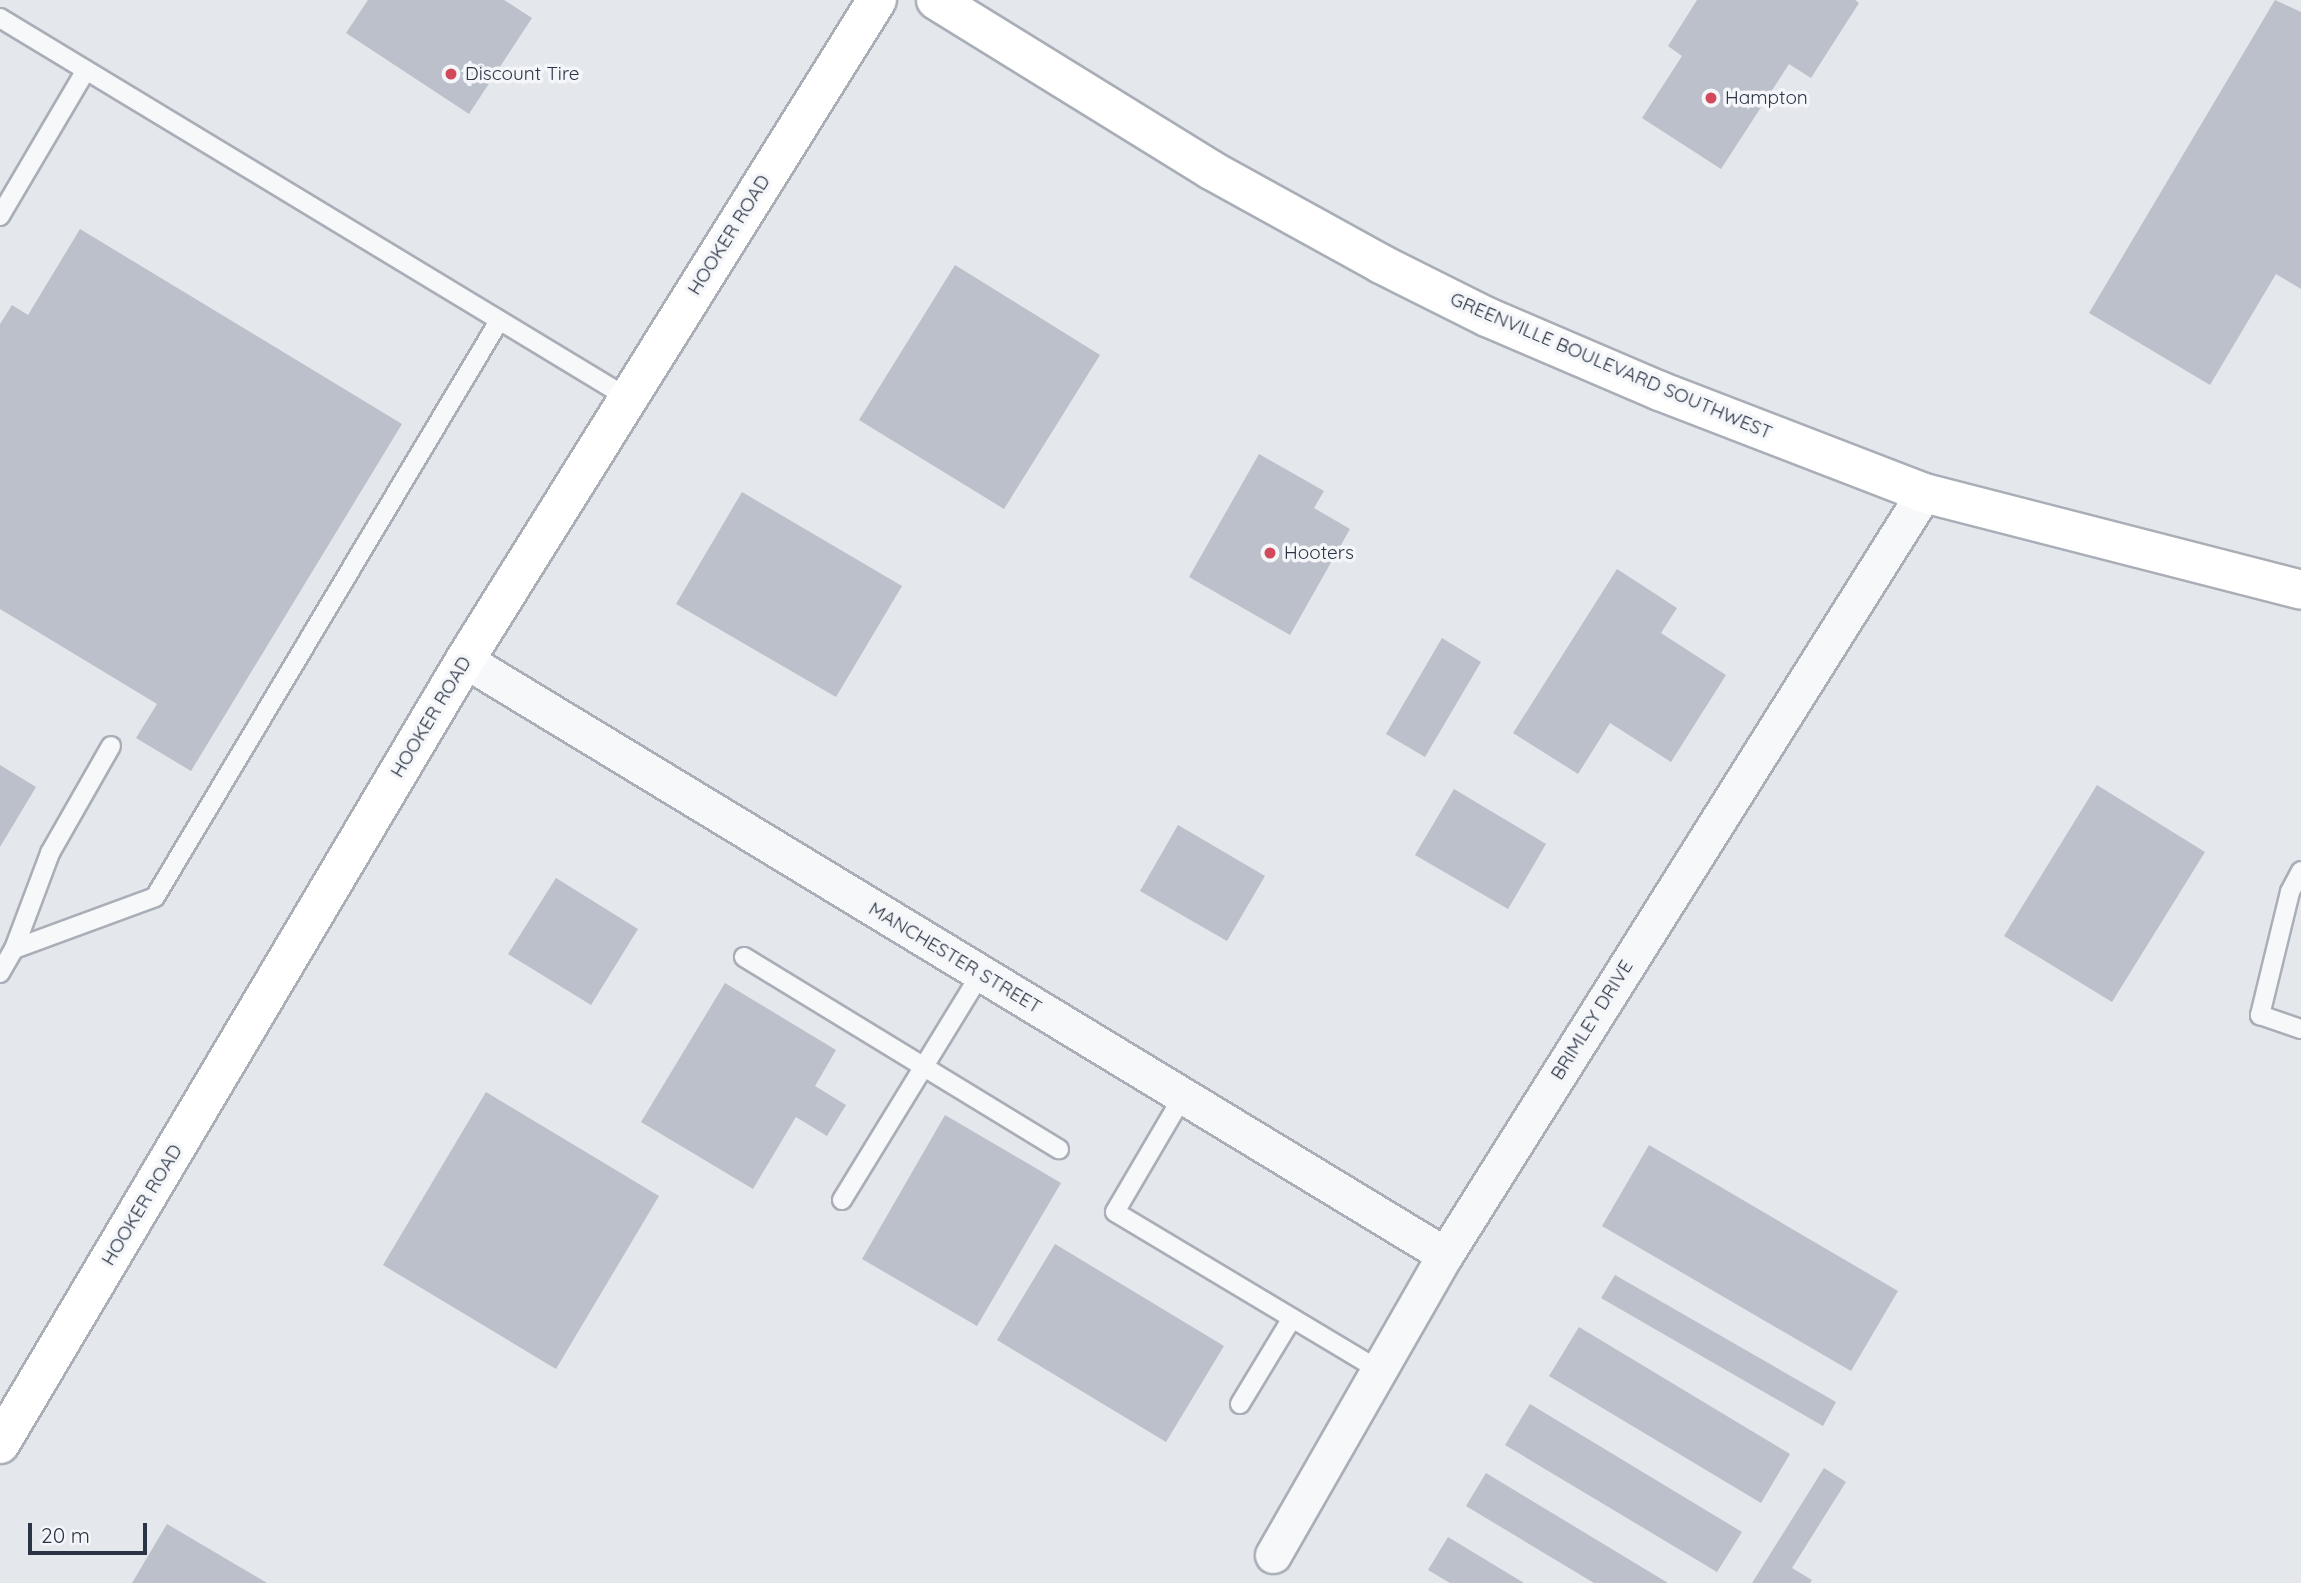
<!DOCTYPE html>
<html>
<head>
<meta charset="utf-8">
<style>
  body { margin:0 }
  #map { position:relative; width:2301px; height:1583px; overflow:hidden; background:#e4e7ec; font-family:Quicksand,sans-serif }
  div>[style] { position:absolute }
  .building>* { inset:0; background:#bbc0ca }
  .roads { filter:drop-shadow(2px 0 #a9aeb7) drop-shadow(-2px 0 #a9aeb7) drop-shadow(0 2px #a9aeb7) drop-shadow(0 -2px #a9aeb7) }
  .service>* { height:18px; margin:-9px; padding:0 9px; transform-origin:9px; border-radius:9px; background:#f7f8fa }
  .minor>* { height:35px; margin:-17.5px; padding:0 17.5px; transform-origin:17.5px; border-radius:17.5px; background:#f7f8fa }
  .secondary>* { height:38px; margin:-19px; padding:0 19px; transform-origin:19px; border-radius:19px; background:#fff }
  .trunk>* { height:38px; margin:-19px; padding:0 19px; transform-origin:19px; border-radius:19px; background:#fff }
  .dots>* { width:19px; height:19px; translate:-50% -50%; box-sizing:border-box; border:4px solid #f4f6f9; border-radius:50% }
  span { translate:-50% -50%; white-space:nowrap; text-align:center; line-height:1.15; -webkit-text-stroke:7px #f4f6f9; paint-order:stroke }
  .poi-label { font-size:19px; color:#2b3445 }
  .left { translate:0 -50%; text-align:left }
  .street-label { font-size:19px; color:#2b3445 }
  .scale { position:absolute; left:28px; top:1523px; width:119px; height:32px; box-sizing:border-box; border:4px solid #2b3445; border-top:0; padding-left:9px; font-size:21px; line-height:24px; white-space:nowrap; color:#2b3445; -webkit-text-stroke:5px #f4f6f9; paint-order:stroke }
</style>
</head>
<body>
<div id="map">
  <div class="building">
    <i style="clip-path:polygon(368px 0,504px 0,532px 18px,469px 114px,346px 33px)"></i>
    <i style="clip-path:polygon(1697px 0,1855px 0,1859px 3px,1811px 78px,1789px 64px,1721px 169px,1642px 118px,1682px 56px,1668px 46px)"></i>
    <i style="clip-path:polygon(2275px 0,2301px 12px,2301px 289px,2276px 274px,2210px 385px,2089px 313px)"></i>
    <i style="clip-path:polygon(80px 229px,402px 424px,191px 771px,136px 738px,157px 704px,0 609px,0 324px,12px 305px,28px 315px)"></i>
    <i style="clip-path:polygon(955px 265px,1100px 355px,1004px 509px,859px 420px)"></i>
    <i style="clip-path:polygon(1259px 454px,1324px 491px,1314px 508px,1350px 529px,1290px 635px,1189px 577px)"></i>
    <i style="clip-path:polygon(742px 492px,902px 586px,836px 697px,676px 604px)"></i>
    <i style="clip-path:polygon(1617px 569px,1677px 608px,1661px 633px,1726px 675px,1671px 762px,1610px 723px,1578px 774px,1513px 733px)"></i>
    <i style="clip-path:polygon(1442px 638px,1481px 662px,1425px 757px,1386px 734px)"></i>
    <i style="clip-path:polygon(0 765px,36px 787px,0 847px)"></i>
    <i style="clip-path:polygon(2097px 785px,2205px 852px,2112px 1002px,2004px 936px)"></i>
    <i style="clip-path:polygon(1454px 789px,1546px 844px,1508px 909px,1415px 855px)"></i>
    <i style="clip-path:polygon(1178px 825px,1265px 876px,1227px 941px,1140px 891px)"></i>
    <i style="clip-path:polygon(556px 878px,638px 929px,591px 1005px,508px 954px)"></i>
    <i style="clip-path:polygon(725px 983px,836px 1050px,815px 1086px,846px 1105px,827px 1136px,796px 1117px,753px 1189px,641px 1122px)"></i>
    <i style="clip-path:polygon(486px 1092px,659px 1196px,556px 1369px,383px 1265px)"></i>
    <i style="clip-path:polygon(945px 1115px,1061px 1183px,977px 1326px,862px 1259px)"></i>
    <i style="clip-path:polygon(1649px 1145px,1898px 1291px,1851px 1371px,1602px 1226px)"></i>
    <i style="clip-path:polygon(1055px 1244px,1224px 1346px,1166px 1442px,997px 1340px)"></i>
    <i style="clip-path:polygon(1615px 1275px,1836px 1402px,1823px 1426px,1601px 1298px)"></i>
    <i style="clip-path:polygon(1579px 1327px,1790px 1454px,1761px 1503px,1549px 1376px)"></i>
    <i style="clip-path:polygon(1530px 1404px,1742px 1532px,1717px 1572px,1505px 1445px)"></i>
    <i style="clip-path:polygon(1824px 1468px,1846px 1482px,1792px 1568px,1812px 1580px,1810px 1583px,1752px 1583px)"></i>
    <i style="clip-path:polygon(1486px 1473px,1668px 1583px,1594px 1583px,1466px 1506px)"></i>
    <i style="clip-path:polygon(167px 1524px,267px 1583px,132px 1583px)"></i>
    <i style="clip-path:polygon(1448px 1537px,1524px 1583px,1450px 1583px,1428px 1570px)"></i>
  </div>
  <div class="roads">
    <div class="service">
      <i style="left:0;top:18px;width:734px;rotate:31.18deg"></i>
      <i style="left:0;top:216px;width:169px;rotate:-59.5deg"></i>
      <i style="left:2301px;top:871px;width:24px;rotate:118deg"></i>
      <i style="left:2290px;top:892px;width:127px;rotate:103.7deg"></i>
      <i style="left:2260px;top:1015px;width:43px;rotate:18.9deg"></i>
      <i style="left:14px;top:949px;width:103px;rotate:-69.4deg"></i>
      <i style="left:50px;top:853px;width:123px;rotate:-60.3deg"></i>
      <i style="left:744px;top:957px;width:369px;rotate:31.4deg"></i>
      <i style="left:0;top:973px;width:28px;rotate:-60deg"></i>
      <i style="left:14px;top:949px;width:150px;rotate:-20.2deg"></i>
      <i style="left:155px;top:897px;width:671px;rotate:-59.15deg"></i>
      <i style="left:1183px;top:1096px;width:134px;rotate:120.4deg"></i>
      <i style="left:1115px;top:1212px;width:308px;rotate:30.9deg"></i>
      <i style="left:842px;top:1200px;width:266px;rotate:-58.5deg"></i>
      <i style="left:1240px;top:1404px;width:100px;rotate:-58.8deg"></i>
    </div>
    <div class="minor">
      <i style="left:465px;top:660px;width:1146px;rotate:31.26deg"></i>
      <i style="left:1273px;top:1555px;width:346px;rotate:-60.2deg"></i>
      <i style="left:1445px;top:1255px;width:900px;rotate:-57.85deg"></i>
    </div>
    <div class="secondary">
      <i style="left:0;top:1444px;width:912px;rotate:-59.33deg"></i>
      <i style="left:465px;top:660px;width:778px;rotate:-58.03deg"></i>
    </div>
    <div class="trunk">
      <i style="left:936px;top:0;width:323px;rotate:31.7deg"></i>
      <i style="left:1211px;top:170px;width:194px;rotate:28.9deg"></i>
      <i style="left:1381px;top:264px;width:119px;rotate:26.6deg"></i>
      <i style="left:1487px;top:317px;width:188px;rotate:23.2deg"></i>
      <i style="left:1660px;top:391px;width:283px;rotate:21.1deg"></i>
      <i style="left:1924px;top:493px;width:389px;rotate:14.4deg"></i>
    </div>
  </div>
  <div class="dots">
    <i style="left:451px;top:74px;background:#d1495b"></i>
    <i style="left:1711px;top:98px;background:#d1495b"></i>
    <i style="left:1270px;top:553px;background:#d1495b"></i>
  </div>
  <div class="poi-label">
    <span class="left" style="left:465px;top:74px">Discount Tire</span>
    <span class="left" style="left:1725px;top:98px">Hampton</span>
    <span class="left" style="left:1284px;top:553px">Hooters</span>
  </div>
  <div class="street-label">
    <span style="left:729px;top:235px;rotate:-58deg">HOOKER ROAD</span>
    <span style="left:1611px;top:366px;rotate:23deg">GREENVILLE BOULEVARD SOUTHWEST</span>
    <span style="left:431px;top:717px;rotate:-59deg">HOOKER ROAD</span>
    <span style="left:955px;top:958px;rotate:31deg">MANCHESTER STREET</span>
    <span style="left:1592px;top:1020px;rotate:-58deg">BRIMLEY DRIVE</span>
    <span style="left:142px;top:1205px;rotate:-59deg">HOOKER ROAD</span>
  </div>
  <div class="scale">20 m</div>
</div>
</body>
</html>
